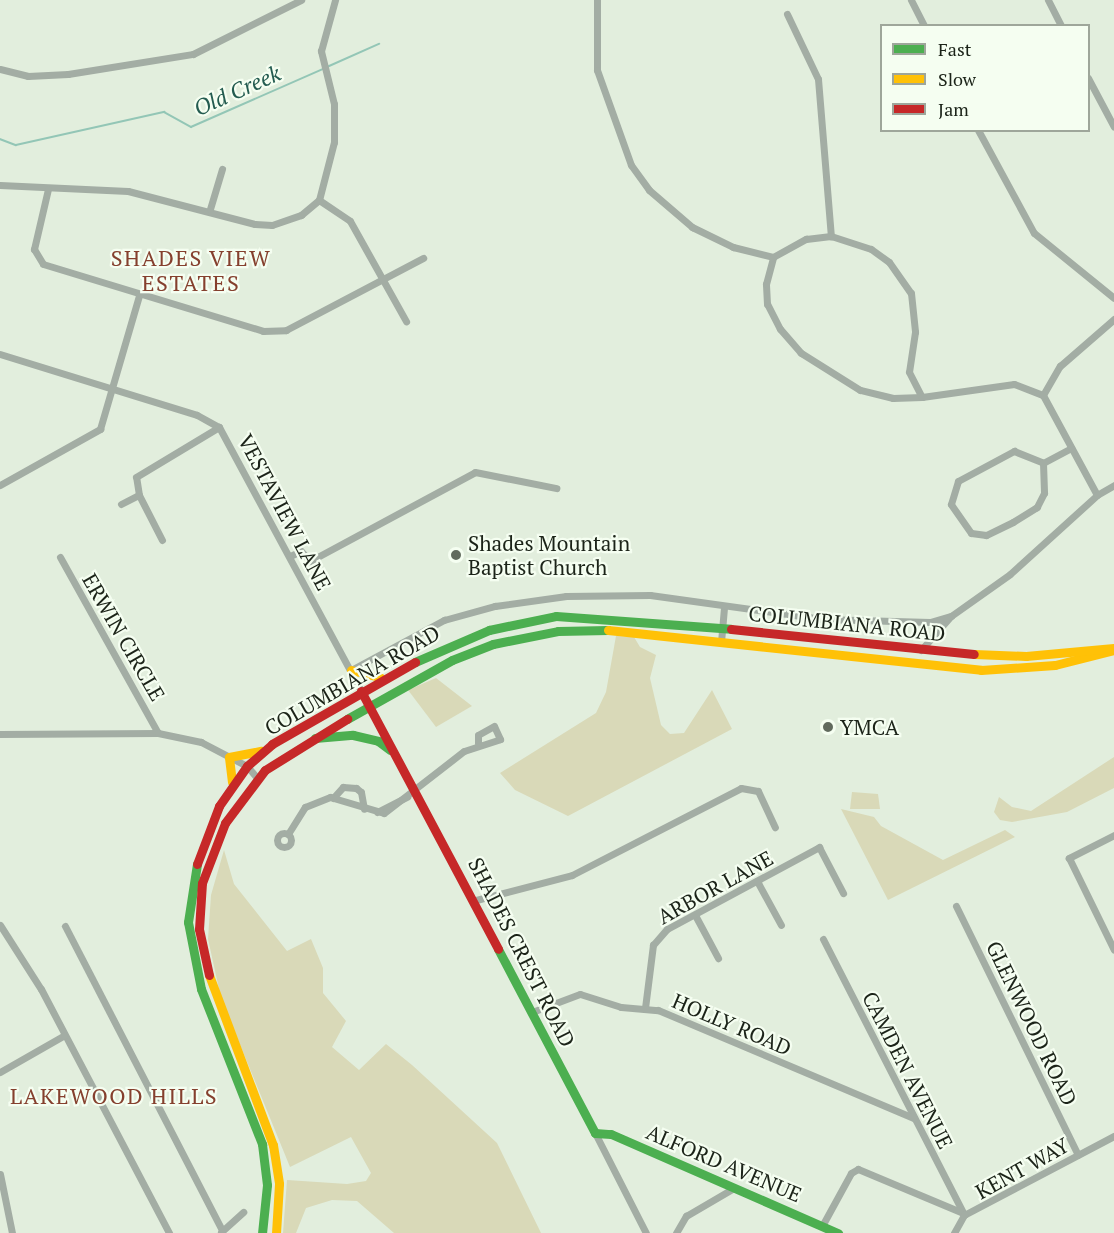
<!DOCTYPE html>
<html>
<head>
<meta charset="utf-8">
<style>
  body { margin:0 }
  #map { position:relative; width:1114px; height:1233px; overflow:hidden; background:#e2eedd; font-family:"PT Serif",serif }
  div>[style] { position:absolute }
  .green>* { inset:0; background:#d9d9b8 }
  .stream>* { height:1.5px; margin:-0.75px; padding:0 0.75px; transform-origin:0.75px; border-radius:0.75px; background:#93c6b6 }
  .street>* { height:7px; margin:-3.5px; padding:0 3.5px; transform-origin:3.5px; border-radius:3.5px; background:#a3ada4 }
  .street>.ring { margin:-3.5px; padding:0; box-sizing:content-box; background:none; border:7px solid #a3ada4; border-radius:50% }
  .fast>* { height:9px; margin:-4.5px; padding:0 4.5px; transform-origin:4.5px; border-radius:4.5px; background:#4caf50 }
  .slow>* { height:9px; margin:-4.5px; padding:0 4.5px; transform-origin:4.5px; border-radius:4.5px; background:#ffc107 }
  .jam>* { height:9px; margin:-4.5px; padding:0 4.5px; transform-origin:4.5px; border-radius:4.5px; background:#c62828 }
  .dots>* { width:16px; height:16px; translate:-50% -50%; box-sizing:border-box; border:3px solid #f5fef1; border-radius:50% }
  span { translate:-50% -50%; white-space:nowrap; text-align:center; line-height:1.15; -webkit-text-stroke:4.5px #f5fef1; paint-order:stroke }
  .street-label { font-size:21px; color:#1b2318 }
  .poi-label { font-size:21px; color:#1b2318 }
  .left { translate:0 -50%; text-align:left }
  .water-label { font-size:22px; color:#245c50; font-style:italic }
  .neighbourhood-label { font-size:22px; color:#85402e; letter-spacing:1.5px }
  .legend { position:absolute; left:880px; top:24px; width:210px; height:108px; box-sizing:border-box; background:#f5fef1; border:2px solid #9ea69a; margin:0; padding:8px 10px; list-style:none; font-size:18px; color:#1b2318 }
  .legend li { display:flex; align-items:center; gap:12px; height:30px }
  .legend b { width:30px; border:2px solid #9ea69a }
</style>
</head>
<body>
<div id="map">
  <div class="green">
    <i style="clip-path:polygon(616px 636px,634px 637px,640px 647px,656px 655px,650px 678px,661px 725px,670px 734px,684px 733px,712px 690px,732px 729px,568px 816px,515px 790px,500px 773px,596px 713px,606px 692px)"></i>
    <i style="clip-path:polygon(436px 678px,472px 706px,436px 727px,408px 690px)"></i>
    <i style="clip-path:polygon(1114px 757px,1114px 788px,1067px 812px,1012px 822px,1000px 820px,994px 812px,999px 797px,1012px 807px,1031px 811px)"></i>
    <i style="clip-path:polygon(852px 792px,878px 794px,880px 809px,850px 809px)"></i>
    <i style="clip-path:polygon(841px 809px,874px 817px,881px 826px,943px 860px,1005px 830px,1015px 837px,888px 900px)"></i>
    <i style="clip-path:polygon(224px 850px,234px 884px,287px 951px,311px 939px,323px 968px,323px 993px,346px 1021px,332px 1047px,359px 1070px,386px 1044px,412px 1065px,497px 1143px,541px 1233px,394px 1233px,357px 1201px,332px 1200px,306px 1208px,296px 1233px,283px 1233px,287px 1180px,347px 1184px,366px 1181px,371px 1173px,351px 1137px,290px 1167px,221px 998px,208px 939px,211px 895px)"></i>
  </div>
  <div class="stream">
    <i style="left:327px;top:67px;width:57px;rotate:-23.9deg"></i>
    <i style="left:0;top:139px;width:17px;rotate:21deg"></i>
    <i style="left:16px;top:145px;width:152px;rotate:-12.6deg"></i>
    <i style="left:164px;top:112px;width:31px;rotate:29deg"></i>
    <i style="left:191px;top:127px;width:144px;rotate:-23.7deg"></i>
  </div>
  <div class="street">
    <i style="left:597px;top:0;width:70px;rotate:90deg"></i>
    <i style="left:597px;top:70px;width:101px;rotate:70.3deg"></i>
    <i style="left:631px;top:165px;width:31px;rotate:54deg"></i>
    <i style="left:649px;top:190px;width:57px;rotate:40.7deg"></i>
    <i style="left:692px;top:227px;width:46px;rotate:26deg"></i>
    <i style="left:733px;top:247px;width:41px;rotate:14deg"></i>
    <i style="left:911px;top:0;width:29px;rotate:63deg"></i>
    <i style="left:1048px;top:0;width:29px;rotate:63deg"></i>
    <i style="left:787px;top:14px;width:72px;rotate:64.5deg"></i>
    <i style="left:818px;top:79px;width:158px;rotate:85.3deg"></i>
    <i style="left:0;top:69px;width:29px;rotate:14deg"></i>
    <i style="left:28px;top:76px;width:40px;rotate:-2.9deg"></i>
    <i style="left:68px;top:74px;width:127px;rotate:-9.1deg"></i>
    <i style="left:193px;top:54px;width:121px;rotate:-26.6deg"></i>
    <i style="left:1088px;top:78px;width:55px;rotate:62deg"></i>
    <i style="left:978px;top:130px;width:117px;rotate:61.5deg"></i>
    <i style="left:1034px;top:233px;width:103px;rotate:39.1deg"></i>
    <i style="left:0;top:185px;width:128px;rotate:2.7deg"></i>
    <i style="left:128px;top:191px;width:131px;rotate:14.6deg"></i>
    <i style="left:255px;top:224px;width:17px;rotate:3deg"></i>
    <i style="left:272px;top:225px;width:31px;rotate:-19deg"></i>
    <i style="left:301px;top:215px;width:23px;rotate:-40deg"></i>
    <i style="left:319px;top:200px;width:60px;rotate:-75.5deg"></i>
    <i style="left:334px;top:142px;width:38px;rotate:-90deg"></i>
    <i style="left:334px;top:104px;width:55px;rotate:-103.8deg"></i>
    <i style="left:321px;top:51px;width:53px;rotate:-74.6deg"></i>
    <i style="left:48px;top:189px;width:62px;rotate:103.1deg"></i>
    <i style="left:34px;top:249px;width:17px;rotate:59deg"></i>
    <i style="left:43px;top:264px;width:230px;rotate:16.9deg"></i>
    <i style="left:263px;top:331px;width:23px;rotate:-2deg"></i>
    <i style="left:286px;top:330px;width:155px;rotate:-27.7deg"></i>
    <i style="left:319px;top:200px;width:37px;rotate:34deg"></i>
    <i style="left:350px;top:221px;width:115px;rotate:60.8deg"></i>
    <i style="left:210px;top:209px;width:42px;rotate:-73.3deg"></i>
    <i style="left:0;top:354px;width:206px;rotate:17.2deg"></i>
    <i style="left:197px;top:415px;width:25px;rotate:29deg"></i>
    <i style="left:219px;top:427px;width:300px;rotate:61.7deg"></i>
    <i style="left:922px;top:397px;width:29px;rotate:178deg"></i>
    <i style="left:893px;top:398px;width:34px;rotate:-166deg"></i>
    <i style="left:860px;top:390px;width:70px;rotate:-147.9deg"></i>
    <i style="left:801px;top:353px;width:32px;rotate:-131deg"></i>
    <i style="left:780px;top:329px;width:28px;rotate:-117deg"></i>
    <i style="left:767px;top:304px;width:20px;rotate:-93deg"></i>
    <i style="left:766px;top:284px;width:28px;rotate:-75deg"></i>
    <i style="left:773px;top:257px;width:38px;rotate:-29deg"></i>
    <i style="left:806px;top:239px;width:25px;rotate:-7deg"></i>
    <i style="left:831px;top:236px;width:42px;rotate:18deg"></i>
    <i style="left:871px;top:249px;width:22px;rotate:36deg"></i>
    <i style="left:889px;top:262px;width:38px;rotate:55deg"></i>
    <i style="left:911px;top:293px;width:39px;rotate:84deg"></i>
    <i style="left:915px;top:332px;width:40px;rotate:98.5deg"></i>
    <i style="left:909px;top:372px;width:28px;rotate:63deg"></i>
    <i style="left:922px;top:397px;width:93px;rotate:-8deg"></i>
    <i style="left:1014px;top:384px;width:31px;rotate:21deg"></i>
    <i style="left:1014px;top:451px;width:31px;rotate:22deg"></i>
    <i style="left:1043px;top:463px;width:30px;rotate:88deg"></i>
    <i style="left:1044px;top:493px;width:16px;rotate:117deg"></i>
    <i style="left:1037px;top:507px;width:28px;rotate:148deg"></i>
    <i style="left:1013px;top:522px;width:30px;rotate:154deg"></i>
    <i style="left:986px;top:535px;width:15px;rotate:-172deg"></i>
    <i style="left:971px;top:533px;width:35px;rotate:-125deg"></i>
    <i style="left:951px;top:504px;width:24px;rotate:-73deg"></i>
    <i style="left:958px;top:481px;width:64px;rotate:-28.2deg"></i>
    <i style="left:1043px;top:463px;width:32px;rotate:-28deg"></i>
    <i style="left:0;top:485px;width:115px;rotate:-29.2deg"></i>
    <i style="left:100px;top:429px;width:139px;rotate:-73.7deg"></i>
    <i style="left:1097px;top:495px;width:114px;rotate:-118.4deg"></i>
    <i style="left:1043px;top:395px;width:34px;rotate:-60deg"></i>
    <i style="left:1060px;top:366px;width:72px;rotate:-41deg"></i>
    <i style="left:121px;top:504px;width:20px;rotate:-27deg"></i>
    <i style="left:162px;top:540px;width:51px;rotate:-117.1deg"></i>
    <i style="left:139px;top:495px;width:18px;rotate:-99deg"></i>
    <i style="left:136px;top:477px;width:97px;rotate:-31.1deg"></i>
    <i style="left:290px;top:556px;width:12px;rotate:-24deg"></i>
    <i style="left:301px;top:551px;width:13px;rotate:48deg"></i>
    <i style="left:310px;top:561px;width:187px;rotate:-28.3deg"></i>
    <i style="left:475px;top:472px;width:83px;rotate:11.2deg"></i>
    <i style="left:60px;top:557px;width:201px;rotate:60.9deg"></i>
    <i style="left:721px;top:642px;width:36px;rotate:-85deg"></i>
    <i style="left:921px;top:650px;width:43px;rotate:-48.8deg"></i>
    <i style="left:351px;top:670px;width:106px;rotate:-28.3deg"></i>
    <i style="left:444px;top:620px;width:53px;rotate:-15.4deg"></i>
    <i style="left:495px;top:606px;width:72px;rotate:-8deg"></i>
    <i style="left:566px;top:596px;width:84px;rotate:-0.7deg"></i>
    <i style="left:650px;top:595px;width:174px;rotate:7.9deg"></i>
    <i style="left:822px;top:619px;width:108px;rotate:1.6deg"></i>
    <i style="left:930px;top:622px;width:22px;rotate:-16deg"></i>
    <i style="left:951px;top:616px;width:72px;rotate:-35.4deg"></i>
    <i style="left:1010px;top:574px;width:118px;rotate:-42.2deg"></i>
    <i style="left:1097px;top:495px;width:20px;rotate:-30deg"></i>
    <i style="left:0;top:734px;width:158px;rotate:-0.4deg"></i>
    <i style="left:158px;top:733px;width:44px;rotate:11.8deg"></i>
    <i style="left:201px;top:742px;width:52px;rotate:27.6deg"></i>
    <i style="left:247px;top:766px;width:17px;rotate:50deg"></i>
    <i style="left:333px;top:798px;width:15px;rotate:-48deg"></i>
    <i style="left:343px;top:787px;width:13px;rotate:4deg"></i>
    <i style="left:356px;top:788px;width:6px;rotate:39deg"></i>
    <i style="left:361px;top:792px;width:17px;rotate:80deg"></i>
    <i style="left:377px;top:812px;width:34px;rotate:-27deg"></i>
    <i class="ring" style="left:277px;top:833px;width:7px;height:7px"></i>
    <i style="left:288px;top:834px;width:32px;rotate:-58deg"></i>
    <i style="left:305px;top:807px;width:27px;rotate:-22deg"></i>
    <i style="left:330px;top:797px;width:56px;rotate:16.5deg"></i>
    <i style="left:384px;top:813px;width:101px;rotate:-37.8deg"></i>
    <i style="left:464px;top:751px;width:38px;rotate:-18deg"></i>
    <i style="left:500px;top:739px;width:14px;rotate:-115deg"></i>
    <i style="left:494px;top:726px;width:18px;rotate:151deg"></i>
    <i style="left:478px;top:735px;width:8px;rotate:90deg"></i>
    <i style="left:1114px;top:835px;width:51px;rotate:152.9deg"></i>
    <i style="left:1069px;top:858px;width:102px;rotate:63.9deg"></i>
    <i style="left:757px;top:881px;width:50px;rotate:61.4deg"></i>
    <i style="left:476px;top:900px;width:99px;rotate:-14.6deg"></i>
    <i style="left:572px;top:875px;width:190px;rotate:-27.2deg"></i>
    <i style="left:741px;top:788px;width:17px;rotate:10deg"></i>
    <i style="left:758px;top:791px;width:40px;rotate:65deg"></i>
    <i style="left:956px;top:906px;width:277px;rotate:63.9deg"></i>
    <i style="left:695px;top:915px;width:49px;rotate:61.9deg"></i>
    <i style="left:0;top:925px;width:76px;rotate:57.4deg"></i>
    <i style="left:41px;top:989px;width:276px;rotate:62.3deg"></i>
    <i style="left:65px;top:926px;width:342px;rotate:62.7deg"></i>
    <i style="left:823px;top:939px;width:310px;rotate:62.9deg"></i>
    <i style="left:645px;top:1008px;width:64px;rotate:-82.8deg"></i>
    <i style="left:653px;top:945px;width:21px;rotate:-49deg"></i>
    <i style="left:667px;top:929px;width:173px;rotate:-28.3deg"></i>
    <i style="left:819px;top:847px;width:52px;rotate:62.4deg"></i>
    <i style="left:532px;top:1012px;width:51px;rotate:-20.6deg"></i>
    <i style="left:580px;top:994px;width:43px;rotate:17.6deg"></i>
    <i style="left:621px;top:1007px;width:37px;rotate:5deg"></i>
    <i style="left:658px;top:1010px;width:278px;rotate:22.9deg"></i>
    <i style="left:0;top:1072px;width:73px;rotate:-29.7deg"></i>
    <i style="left:595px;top:1133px;width:112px;rotate:63deg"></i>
    <i style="left:0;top:1174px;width:60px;rotate:78.5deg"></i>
    <i style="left:964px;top:1215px;width:170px;rotate:-27.8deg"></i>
    <i style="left:822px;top:1226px;width:60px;rotate:-61.3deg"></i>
    <i style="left:851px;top:1173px;width:8px;rotate:-30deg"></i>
    <i style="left:858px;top:1169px;width:112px;rotate:22.7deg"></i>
    <i style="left:221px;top:1232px;width:30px;rotate:-42deg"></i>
    <i style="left:676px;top:1233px;width:20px;rotate:-60deg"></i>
    <i style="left:686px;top:1216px;width:53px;rotate:-30.4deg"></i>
    <i style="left:954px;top:1233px;width:21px;rotate:-61deg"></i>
  </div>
  <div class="fast">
    <i style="left:415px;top:662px;width:81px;rotate:-23.4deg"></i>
    <i style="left:489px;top:630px;width:68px;rotate:-11.8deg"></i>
    <i style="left:556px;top:616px;width:175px;rotate:4.2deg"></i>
    <i style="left:347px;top:719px;width:120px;rotate:-29.3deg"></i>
    <i style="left:452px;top:660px;width:44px;rotate:-21.3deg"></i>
    <i style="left:493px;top:644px;width:66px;rotate:-11.3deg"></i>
    <i style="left:558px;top:631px;width:50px;rotate:-1.1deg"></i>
    <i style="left:315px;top:738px;width:38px;rotate:-5deg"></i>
    <i style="left:353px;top:735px;width:26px;rotate:13deg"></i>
    <i style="left:378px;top:741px;width:15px;rotate:37deg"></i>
    <i style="left:197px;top:864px;width:59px;rotate:98.8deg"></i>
    <i style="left:188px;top:922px;width:68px;rotate:79deg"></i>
    <i style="left:201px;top:989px;width:167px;rotate:68.5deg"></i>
    <i style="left:262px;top:1144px;width:41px;rotate:83deg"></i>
    <i style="left:267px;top:1185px;width:48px;rotate:95.9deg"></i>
    <i style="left:498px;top:949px;width:208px;rotate:62.2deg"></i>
    <i style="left:595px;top:1133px;width:16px;rotate:4deg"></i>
    <i style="left:611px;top:1134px;width:248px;rotate:23.6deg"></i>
  </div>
  <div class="slow">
    <i style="left:608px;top:630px;width:375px;rotate:6.1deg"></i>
    <i style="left:981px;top:670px;width:74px;rotate:-3.9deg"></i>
    <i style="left:1055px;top:665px;width:61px;rotate:-14.3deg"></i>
    <i style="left:974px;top:654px;width:52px;rotate:2.2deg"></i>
    <i style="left:1026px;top:656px;width:88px;rotate:-5.2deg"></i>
    <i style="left:351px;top:670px;width:30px;rotate:14deg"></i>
    <i style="left:232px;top:782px;width:25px;rotate:-97deg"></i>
    <i style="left:229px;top:757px;width:33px;rotate:-11deg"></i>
    <i style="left:209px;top:975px;width:182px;rotate:69.4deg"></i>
    <i style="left:273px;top:1145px;width:39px;rotate:81deg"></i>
    <i style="left:279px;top:1184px;width:49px;rotate:93.5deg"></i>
  </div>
  <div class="jam">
    <i style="left:731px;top:629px;width:244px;rotate:5.9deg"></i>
    <i style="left:361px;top:691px;width:292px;rotate:62deg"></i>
    <i style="left:197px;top:864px;width:62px;rotate:-69.2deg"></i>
    <i style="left:219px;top:806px;width:49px;rotate:-55deg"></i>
    <i style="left:247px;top:766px;width:33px;rotate:-41deg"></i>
    <i style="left:272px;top:744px;width:165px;rotate:-29.8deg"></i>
    <i style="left:209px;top:975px;width:47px;rotate:-102.3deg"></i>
    <i style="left:199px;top:929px;width:46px;rotate:-86.3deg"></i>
    <i style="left:202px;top:883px;width:64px;rotate:-69deg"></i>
    <i style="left:225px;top:823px;width:66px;rotate:-53deg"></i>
    <i style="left:265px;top:770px;width:97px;rotate:-31.9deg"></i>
  </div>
  <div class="dots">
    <i style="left:456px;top:555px;background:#616a5d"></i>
    <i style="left:828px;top:727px;background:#616a5d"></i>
  </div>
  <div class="street-label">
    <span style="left:285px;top:512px;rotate:62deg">VESTAVIEW LANE</span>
    <span style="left:847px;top:623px;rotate:6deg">COLUMBIANA ROAD</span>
    <span style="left:124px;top:637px;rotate:60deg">ERWIN CIRCLE</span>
    <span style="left:352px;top:680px;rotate:-30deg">COLUMBIANA ROAD</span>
    <span style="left:715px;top:887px;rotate:-29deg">ARBOR LANE</span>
    <span style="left:522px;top:952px;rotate:63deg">SHADES CREST ROAD</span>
    <span style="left:1032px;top:1023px;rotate:64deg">GLENWOOD ROAD</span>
    <span style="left:732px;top:1024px;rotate:23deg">HOLLY ROAD</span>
    <span style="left:908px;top:1070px;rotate:63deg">CAMDEN AVENUE</span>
    <span style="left:724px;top:1163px;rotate:23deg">ALFORD AVENUE</span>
    <span style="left:1022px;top:1168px;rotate:-29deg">KENT WAY</span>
  </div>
  <div class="poi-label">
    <span class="left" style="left:468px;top:555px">Shades Mountain<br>Baptist Church</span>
    <span class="left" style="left:840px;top:727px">YMCA</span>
  </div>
  <div class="water-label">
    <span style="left:237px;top:90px;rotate:-24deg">Old Creek</span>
  </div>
  <div class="neighbourhood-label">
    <span style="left:191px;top:270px">SHADES VIEW<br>ESTATES</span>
    <span style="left:114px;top:1096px">LAKEWOOD HILLS</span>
  </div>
  <ul class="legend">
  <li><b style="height:8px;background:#4caf50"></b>Fast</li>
  <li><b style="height:8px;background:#ffc107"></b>Slow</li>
  <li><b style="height:8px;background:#c62828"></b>Jam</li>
  </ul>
</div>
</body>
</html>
